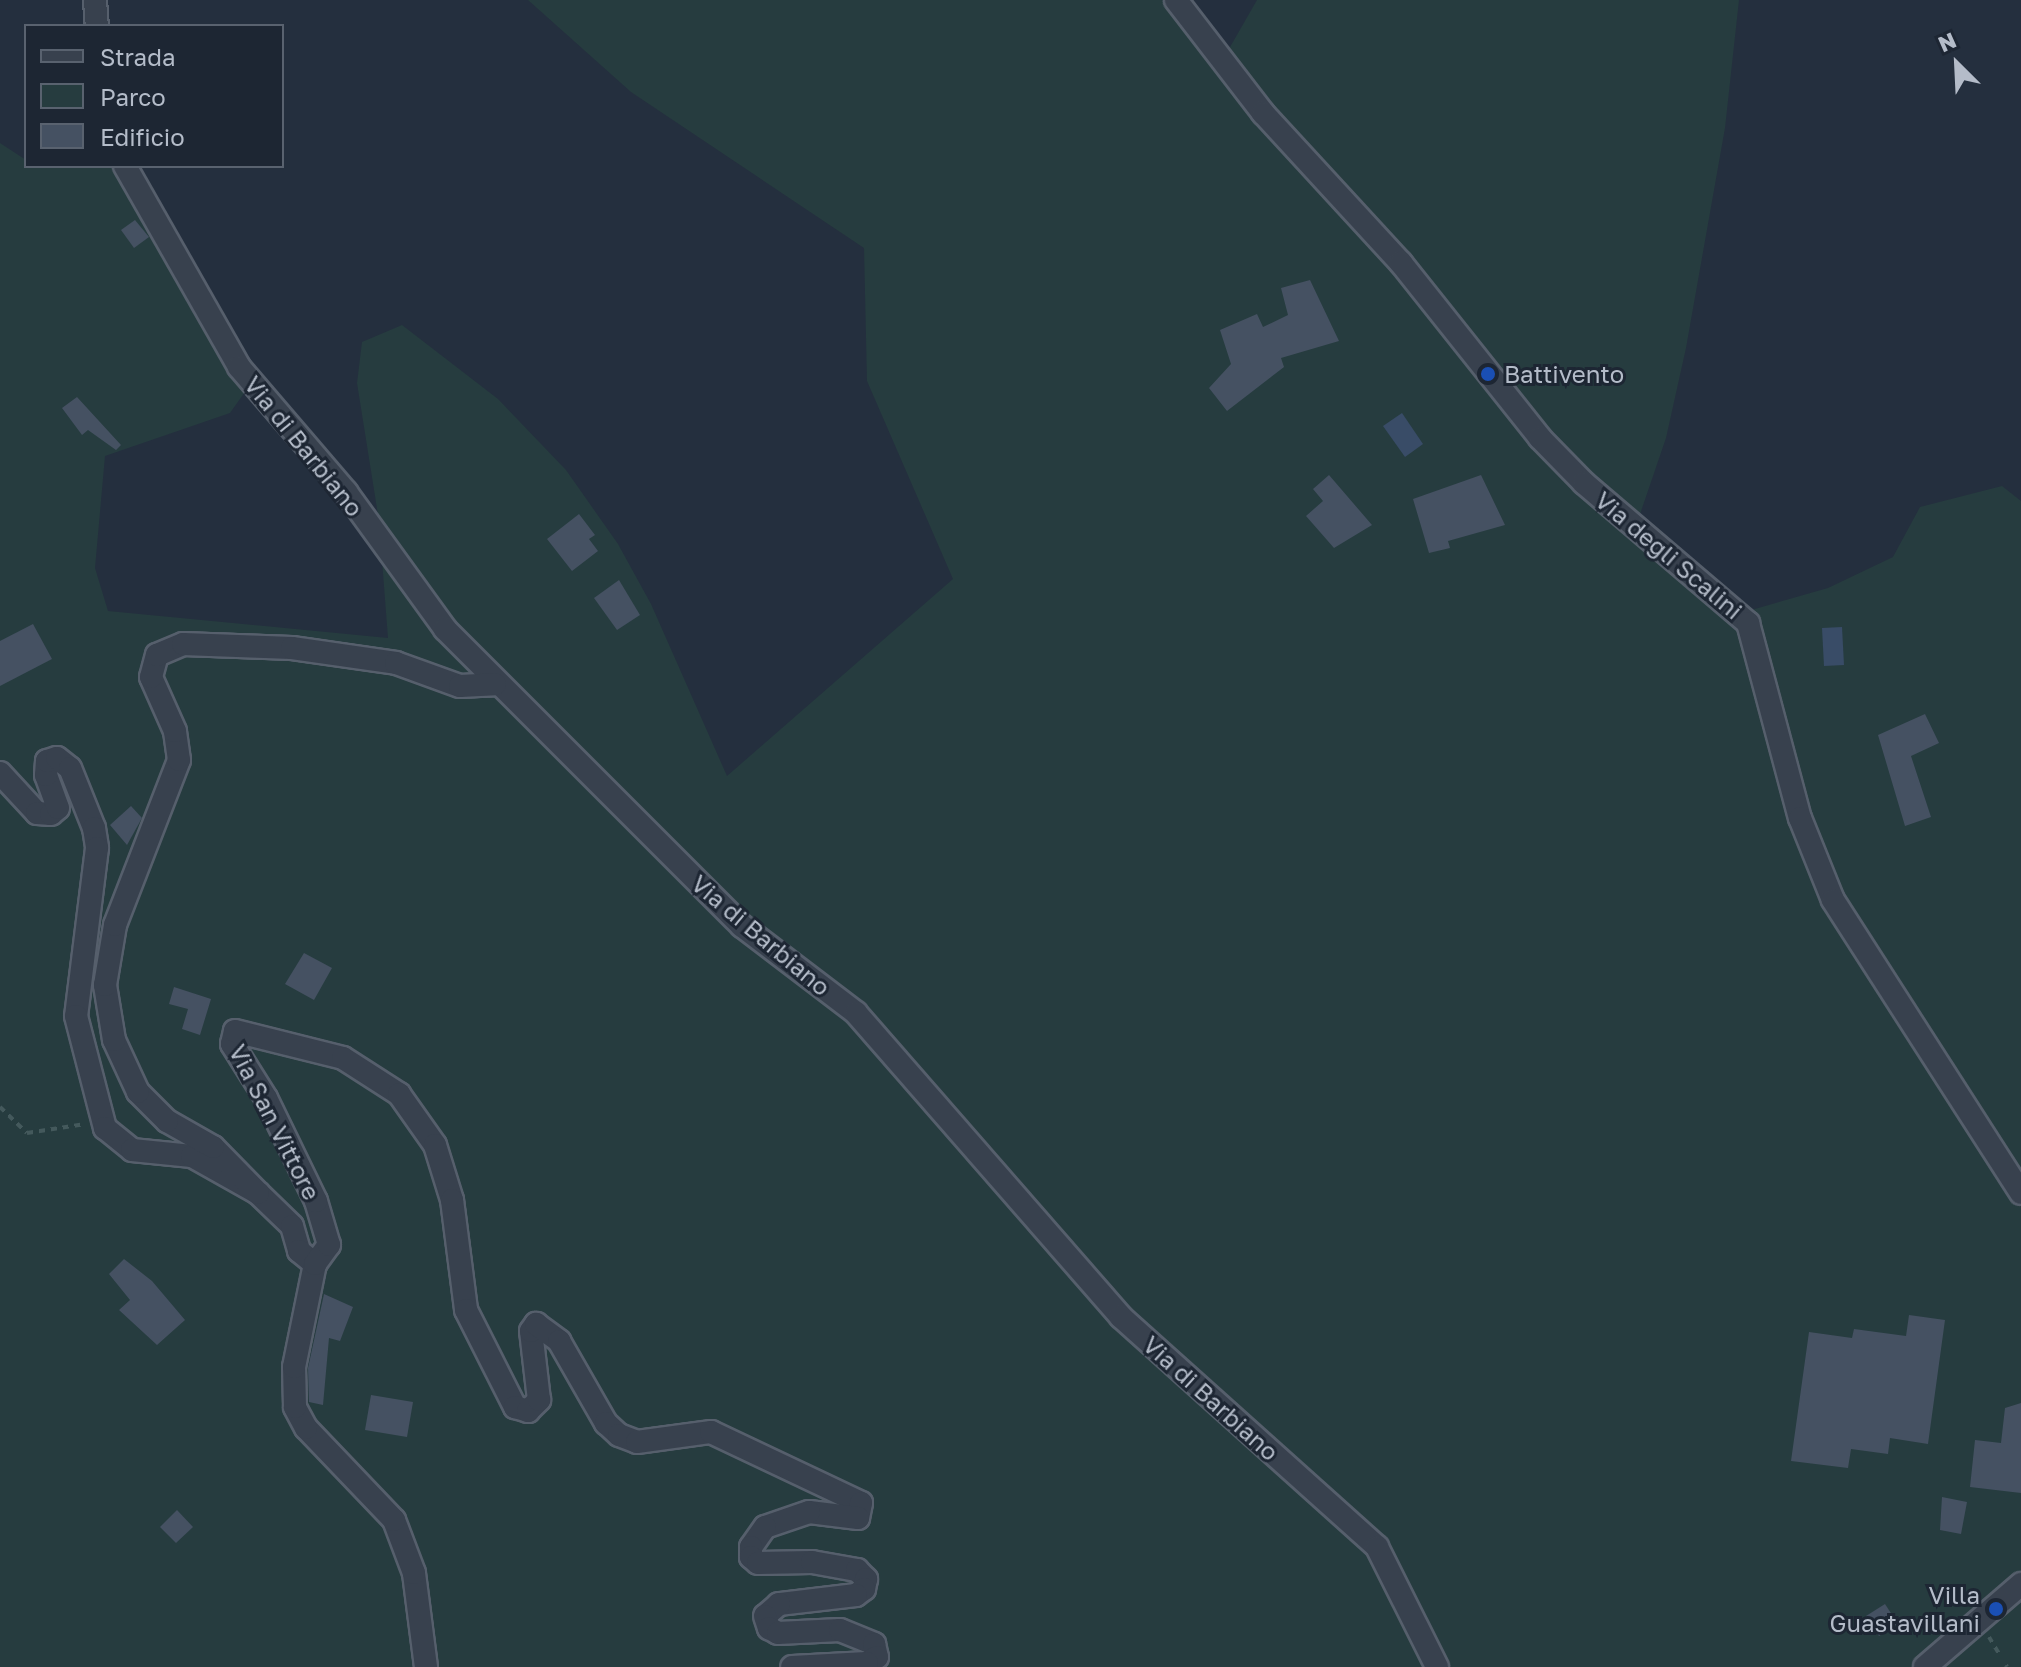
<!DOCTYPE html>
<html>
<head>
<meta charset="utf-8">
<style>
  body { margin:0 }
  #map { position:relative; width:2021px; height:1667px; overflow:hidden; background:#242f3e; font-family:"Golos Text",sans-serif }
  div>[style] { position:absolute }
  .green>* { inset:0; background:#263c3f }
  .water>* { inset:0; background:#394c67 }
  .building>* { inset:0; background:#455162 }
  .path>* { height:4px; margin-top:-2px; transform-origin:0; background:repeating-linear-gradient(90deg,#44595c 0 6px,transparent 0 12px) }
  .roads { filter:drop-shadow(2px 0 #565f6c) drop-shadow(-2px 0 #565f6c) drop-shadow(0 2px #565f6c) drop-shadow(0 -2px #565f6c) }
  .minor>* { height:22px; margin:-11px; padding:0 11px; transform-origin:11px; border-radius:11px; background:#38414e }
  .dots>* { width:22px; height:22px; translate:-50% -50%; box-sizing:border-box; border:4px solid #1d2633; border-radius:50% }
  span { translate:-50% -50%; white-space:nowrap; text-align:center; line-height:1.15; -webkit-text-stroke:6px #1d2633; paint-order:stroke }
  .poi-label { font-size:24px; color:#b4bcc9 }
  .left { translate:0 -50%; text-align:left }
  .right { translate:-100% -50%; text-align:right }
  .street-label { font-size:24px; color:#b4bcc9 }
  .legend { position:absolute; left:24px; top:24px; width:260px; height:144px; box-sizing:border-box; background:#1d2633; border:2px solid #59626f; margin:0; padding:10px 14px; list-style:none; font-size:24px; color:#b4bcc9 }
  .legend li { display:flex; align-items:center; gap:16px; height:40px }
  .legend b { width:40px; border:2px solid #59626f }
  .north { position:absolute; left:1917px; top:24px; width:80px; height:80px; -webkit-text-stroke:6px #1d2633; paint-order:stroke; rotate:336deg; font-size:22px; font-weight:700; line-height:32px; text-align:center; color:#b4bcc9 }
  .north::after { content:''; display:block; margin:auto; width:28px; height:36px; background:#b4bcc9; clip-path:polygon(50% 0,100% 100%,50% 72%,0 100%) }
</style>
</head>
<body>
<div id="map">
  <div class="green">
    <i style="clip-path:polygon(528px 0,1176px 0,1222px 61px,1257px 0,1739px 0,1725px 128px,1686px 348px,1666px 438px,1636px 526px,1741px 613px,1828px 588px,1893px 557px,1920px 507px,2002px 486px,2021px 501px,2021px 1667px,0 1667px,0 143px,26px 160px,26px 166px,128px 166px,252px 382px,230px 413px,105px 456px,95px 568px,108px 611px,388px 638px,379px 521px,357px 383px,362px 342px,402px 325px,498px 399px,566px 470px,618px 544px,651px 604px,727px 776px,953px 579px,867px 381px,864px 248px,631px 92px)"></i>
  </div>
  <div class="water">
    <i style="clip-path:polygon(1402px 413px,1423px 444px,1405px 457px,1383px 426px)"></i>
    <i style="clip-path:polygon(1842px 627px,1844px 665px,1824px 666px,1822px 628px)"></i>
  </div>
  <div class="building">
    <i style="clip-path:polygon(135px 220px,149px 237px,134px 248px,121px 230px)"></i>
    <i style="clip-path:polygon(1310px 280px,1339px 341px,1281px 358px,1284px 367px,1227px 411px,1209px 388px,1231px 364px,1220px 330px,1257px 314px,1263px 327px,1288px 315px,1281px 288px)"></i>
    <i style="clip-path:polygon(77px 397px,121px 445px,116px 450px,88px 430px,82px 435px,62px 408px)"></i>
    <i style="clip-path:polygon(1329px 475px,1372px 525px,1334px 548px,1306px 516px,1323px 501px,1313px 489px)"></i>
    <i style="clip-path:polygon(1481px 475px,1505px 525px,1448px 541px,1450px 548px,1429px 553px,1413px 499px)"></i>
    <i style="clip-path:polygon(579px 514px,595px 535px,589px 539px,598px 551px,572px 571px,547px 539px)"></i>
    <i style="clip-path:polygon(619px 580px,640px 615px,617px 630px,594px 598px)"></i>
    <i style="clip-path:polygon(33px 624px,52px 659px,0 686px,0 641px)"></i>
    <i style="clip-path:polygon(1925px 714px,1939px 743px,1911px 756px,1931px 817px,1905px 826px,1878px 735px)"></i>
    <i style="clip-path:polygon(131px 806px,142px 818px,127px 845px,110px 825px)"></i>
    <i style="clip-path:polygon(304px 953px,332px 968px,314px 1000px,285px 984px)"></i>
    <i style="clip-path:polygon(174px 987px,211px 999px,200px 1035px,182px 1029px,188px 1009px,169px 1004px)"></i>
    <i style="clip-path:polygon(124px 1259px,152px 1281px,185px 1320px,157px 1345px,119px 1310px,130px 1300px,109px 1274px)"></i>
    <i style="clip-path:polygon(324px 1294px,353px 1307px,340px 1341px,329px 1338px,323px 1405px,309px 1402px,308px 1368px)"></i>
    <i style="clip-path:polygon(1909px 1315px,1945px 1320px,1928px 1444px,1890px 1438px,1888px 1454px,1851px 1449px,1848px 1468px,1791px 1461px,1809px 1332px,1852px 1338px,1854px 1329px,1906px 1336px)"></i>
    <i style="clip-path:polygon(371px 1395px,413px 1402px,407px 1437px,365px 1430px)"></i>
    <i style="clip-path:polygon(2021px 1403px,2021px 1493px,1970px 1487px,1975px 1440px,2001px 1443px,2005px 1408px)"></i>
    <i style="clip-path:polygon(1942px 1497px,1967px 1502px,1961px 1534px,1940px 1530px)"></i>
    <i style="clip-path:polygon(177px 1510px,193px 1527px,176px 1543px,160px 1527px)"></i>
    <i style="clip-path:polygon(1885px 1604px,1898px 1624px,1879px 1636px,1866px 1616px)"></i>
  </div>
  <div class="path">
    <i style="left:0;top:1107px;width:37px;rotate:44deg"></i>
    <i style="left:27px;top:1133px;width:59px;rotate:-8.8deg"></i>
    <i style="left:1989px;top:1637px;width:21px;rotate:59deg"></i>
    <i style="left:2006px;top:1665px;width:2px;rotate:63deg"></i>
  </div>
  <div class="roads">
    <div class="minor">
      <i style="left:95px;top:0;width:26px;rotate:86deg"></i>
      <i style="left:1176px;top:0;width:143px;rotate:52.4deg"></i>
      <i style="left:1263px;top:113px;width:204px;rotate:47.4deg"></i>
      <i style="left:1401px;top:263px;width:223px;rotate:51.5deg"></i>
      <i style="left:1540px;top:438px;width:63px;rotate:45.6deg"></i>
      <i style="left:1584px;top:483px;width:216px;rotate:40.5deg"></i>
      <i style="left:1748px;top:623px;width:202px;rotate:75.1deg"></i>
      <i style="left:1800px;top:818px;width:88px;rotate:68.1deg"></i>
      <i style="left:1833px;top:900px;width:348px;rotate:57.3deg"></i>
      <i style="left:125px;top:166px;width:231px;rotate:60.4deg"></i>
      <i style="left:239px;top:367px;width:165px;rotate:49.4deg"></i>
      <i style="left:346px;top:492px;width:169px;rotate:54.1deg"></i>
      <i style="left:445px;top:629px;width:420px;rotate:45deg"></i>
      <i style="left:742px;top:926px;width:143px;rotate:37.3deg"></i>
      <i style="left:856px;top:1013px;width:403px;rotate:48.9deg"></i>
      <i style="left:1121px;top:1317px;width:344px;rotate:41.9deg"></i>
      <i style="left:1377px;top:1547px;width:134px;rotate:63.4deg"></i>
      <i style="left:0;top:773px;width:54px;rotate:47.2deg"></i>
      <i style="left:37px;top:813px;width:14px;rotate:4deg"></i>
      <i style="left:51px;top:814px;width:9px;rotate:-41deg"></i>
      <i style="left:58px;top:808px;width:35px;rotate:-110deg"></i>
      <i style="left:46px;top:775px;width:14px;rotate:-86deg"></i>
      <i style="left:47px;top:761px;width:10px;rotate:-17deg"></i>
      <i style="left:57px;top:758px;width:16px;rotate:38deg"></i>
      <i style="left:70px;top:768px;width:65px;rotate:68.2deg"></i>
      <i style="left:94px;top:828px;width:20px;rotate:81deg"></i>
      <i style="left:97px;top:848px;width:169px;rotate:97.1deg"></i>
      <i style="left:76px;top:1016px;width:116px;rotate:75.5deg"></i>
      <i style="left:105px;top:1128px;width:35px;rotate:39deg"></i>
      <i style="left:132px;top:1150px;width:60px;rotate:5.7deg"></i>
      <i style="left:192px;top:1156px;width:76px;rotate:29.3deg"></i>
      <i style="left:258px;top:1193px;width:47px;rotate:44.1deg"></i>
      <i style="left:292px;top:1226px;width:26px;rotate:74deg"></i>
      <i style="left:299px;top:1251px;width:21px;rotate:39deg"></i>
      <i style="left:258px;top:1193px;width:64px;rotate:-134.4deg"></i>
      <i style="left:213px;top:1147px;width:53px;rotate:-150.5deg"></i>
      <i style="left:167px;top:1121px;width:41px;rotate:-135deg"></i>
      <i style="left:138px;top:1092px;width:57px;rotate:-114.8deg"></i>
      <i style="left:114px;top:1040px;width:56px;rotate:-99.3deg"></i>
      <i style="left:105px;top:985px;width:61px;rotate:-80.5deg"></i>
      <i style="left:115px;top:925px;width:177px;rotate:-68.8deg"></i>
      <i style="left:179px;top:760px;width:29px;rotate:-98deg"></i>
      <i style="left:175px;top:731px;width:59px;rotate:-114deg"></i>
      <i style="left:151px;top:677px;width:23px;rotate:-75deg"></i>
      <i style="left:157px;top:655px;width:28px;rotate:-23deg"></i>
      <i style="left:183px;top:644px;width:109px;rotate:2.1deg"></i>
      <i style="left:292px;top:648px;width:105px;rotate:8.2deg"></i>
      <i style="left:396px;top:663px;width:68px;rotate:19.8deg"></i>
      <i style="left:460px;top:686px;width:35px;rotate:-3deg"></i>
      <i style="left:426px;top:1667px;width:95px;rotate:-97.3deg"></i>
      <i style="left:414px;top:1573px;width:57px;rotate:-110.7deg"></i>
      <i style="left:394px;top:1520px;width:127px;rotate:-133.7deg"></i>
      <i style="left:306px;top:1428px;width:24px;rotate:-118deg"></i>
      <i style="left:295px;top:1407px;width:40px;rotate:-91.4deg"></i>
      <i style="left:294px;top:1367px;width:105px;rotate:-78.5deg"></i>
      <i style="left:315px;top:1264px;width:24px;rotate:-54deg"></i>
      <i style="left:329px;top:1245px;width:46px;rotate:-106.5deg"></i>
      <i style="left:316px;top:1201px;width:114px;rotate:-115.9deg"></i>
      <i style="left:266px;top:1098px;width:64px;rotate:-122.2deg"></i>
      <i style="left:232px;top:1044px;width:13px;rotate:-77deg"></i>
      <i style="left:235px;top:1031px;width:111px;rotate:14deg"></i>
      <i style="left:343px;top:1058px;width:67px;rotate:32.7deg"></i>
      <i style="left:399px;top:1094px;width:62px;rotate:54.8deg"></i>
      <i style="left:435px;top:1145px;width:58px;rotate:72.8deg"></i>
      <i style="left:452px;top:1200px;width:111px;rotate:82.7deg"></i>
      <i style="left:466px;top:1310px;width:109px;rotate:63.2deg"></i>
      <i style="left:515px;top:1407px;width:14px;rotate:17deg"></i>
      <i style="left:528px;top:1411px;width:16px;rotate:-45deg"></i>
      <i style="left:539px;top:1400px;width:69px;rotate:-96.6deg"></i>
      <i style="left:531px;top:1331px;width:9px;rotate:-54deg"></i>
      <i style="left:536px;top:1324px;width:29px;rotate:36deg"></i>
      <i style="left:559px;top:1341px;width:95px;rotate:60.2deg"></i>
      <i style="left:606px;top:1423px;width:18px;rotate:43deg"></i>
      <i style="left:619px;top:1435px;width:19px;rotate:21deg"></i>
      <i style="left:637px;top:1442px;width:75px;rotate:-7.7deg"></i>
      <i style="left:711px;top:1432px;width:166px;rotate:25.3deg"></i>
      <i style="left:861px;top:1503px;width:15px;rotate:101deg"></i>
      <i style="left:858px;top:1518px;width:49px;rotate:-173deg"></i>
      <i style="left:809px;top:1512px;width:46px;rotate:161.2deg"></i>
      <i style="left:765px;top:1527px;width:24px;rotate:125deg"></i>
      <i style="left:751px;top:1547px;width:10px;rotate:90deg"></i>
      <i style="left:751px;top:1557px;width:9px;rotate:41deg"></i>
      <i style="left:758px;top:1563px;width:54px;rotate:-1.1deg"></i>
      <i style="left:812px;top:1562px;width:46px;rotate:10.1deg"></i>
      <i style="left:857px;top:1570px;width:13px;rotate:45deg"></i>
      <i style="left:866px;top:1579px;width:10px;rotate:101deg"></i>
      <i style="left:864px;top:1589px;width:10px;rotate:143deg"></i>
      <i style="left:856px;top:1595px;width:78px;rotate:173.3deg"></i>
      <i style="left:779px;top:1604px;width:18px;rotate:139deg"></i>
      <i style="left:765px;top:1616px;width:13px;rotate:72deg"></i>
      <i style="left:769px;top:1628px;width:10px;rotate:29deg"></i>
      <i style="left:778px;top:1633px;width:62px;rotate:-2.8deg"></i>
      <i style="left:840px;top:1630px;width:37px;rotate:22deg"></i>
      <i style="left:874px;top:1644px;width:13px;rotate:77deg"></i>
      <i style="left:877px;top:1657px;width:12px;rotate:149deg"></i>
      <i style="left:867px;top:1663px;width:75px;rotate:176.9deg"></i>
      <i style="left:1925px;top:1667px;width:127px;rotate:-40.8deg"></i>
    </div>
  </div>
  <div class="dots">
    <i style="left:1488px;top:374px;background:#1a4fb4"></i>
    <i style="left:1996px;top:1609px;background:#1a4fb4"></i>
  </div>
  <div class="poi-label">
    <span class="left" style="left:1504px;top:374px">Battivento</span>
    <span class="right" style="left:1980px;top:1609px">Villa<br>Guastavillani</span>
  </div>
  <div class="street-label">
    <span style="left:304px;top:446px;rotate:51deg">Via di Barbiano</span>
    <span style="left:1669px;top:555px;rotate:40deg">Via degli Scalini</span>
    <span style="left:761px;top:935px;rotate:40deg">Via di Barbiano</span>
    <span style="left:275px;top:1122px;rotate:63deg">Via San Vittore</span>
    <span style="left:1211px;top:1398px;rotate:42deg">Via di Barbiano</span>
  </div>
  <ul class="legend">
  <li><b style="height:10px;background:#38414e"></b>Strada</li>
  <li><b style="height:22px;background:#263c3f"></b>Parco</li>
  <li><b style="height:22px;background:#455162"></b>Edificio</li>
  </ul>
  <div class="north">N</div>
</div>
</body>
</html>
